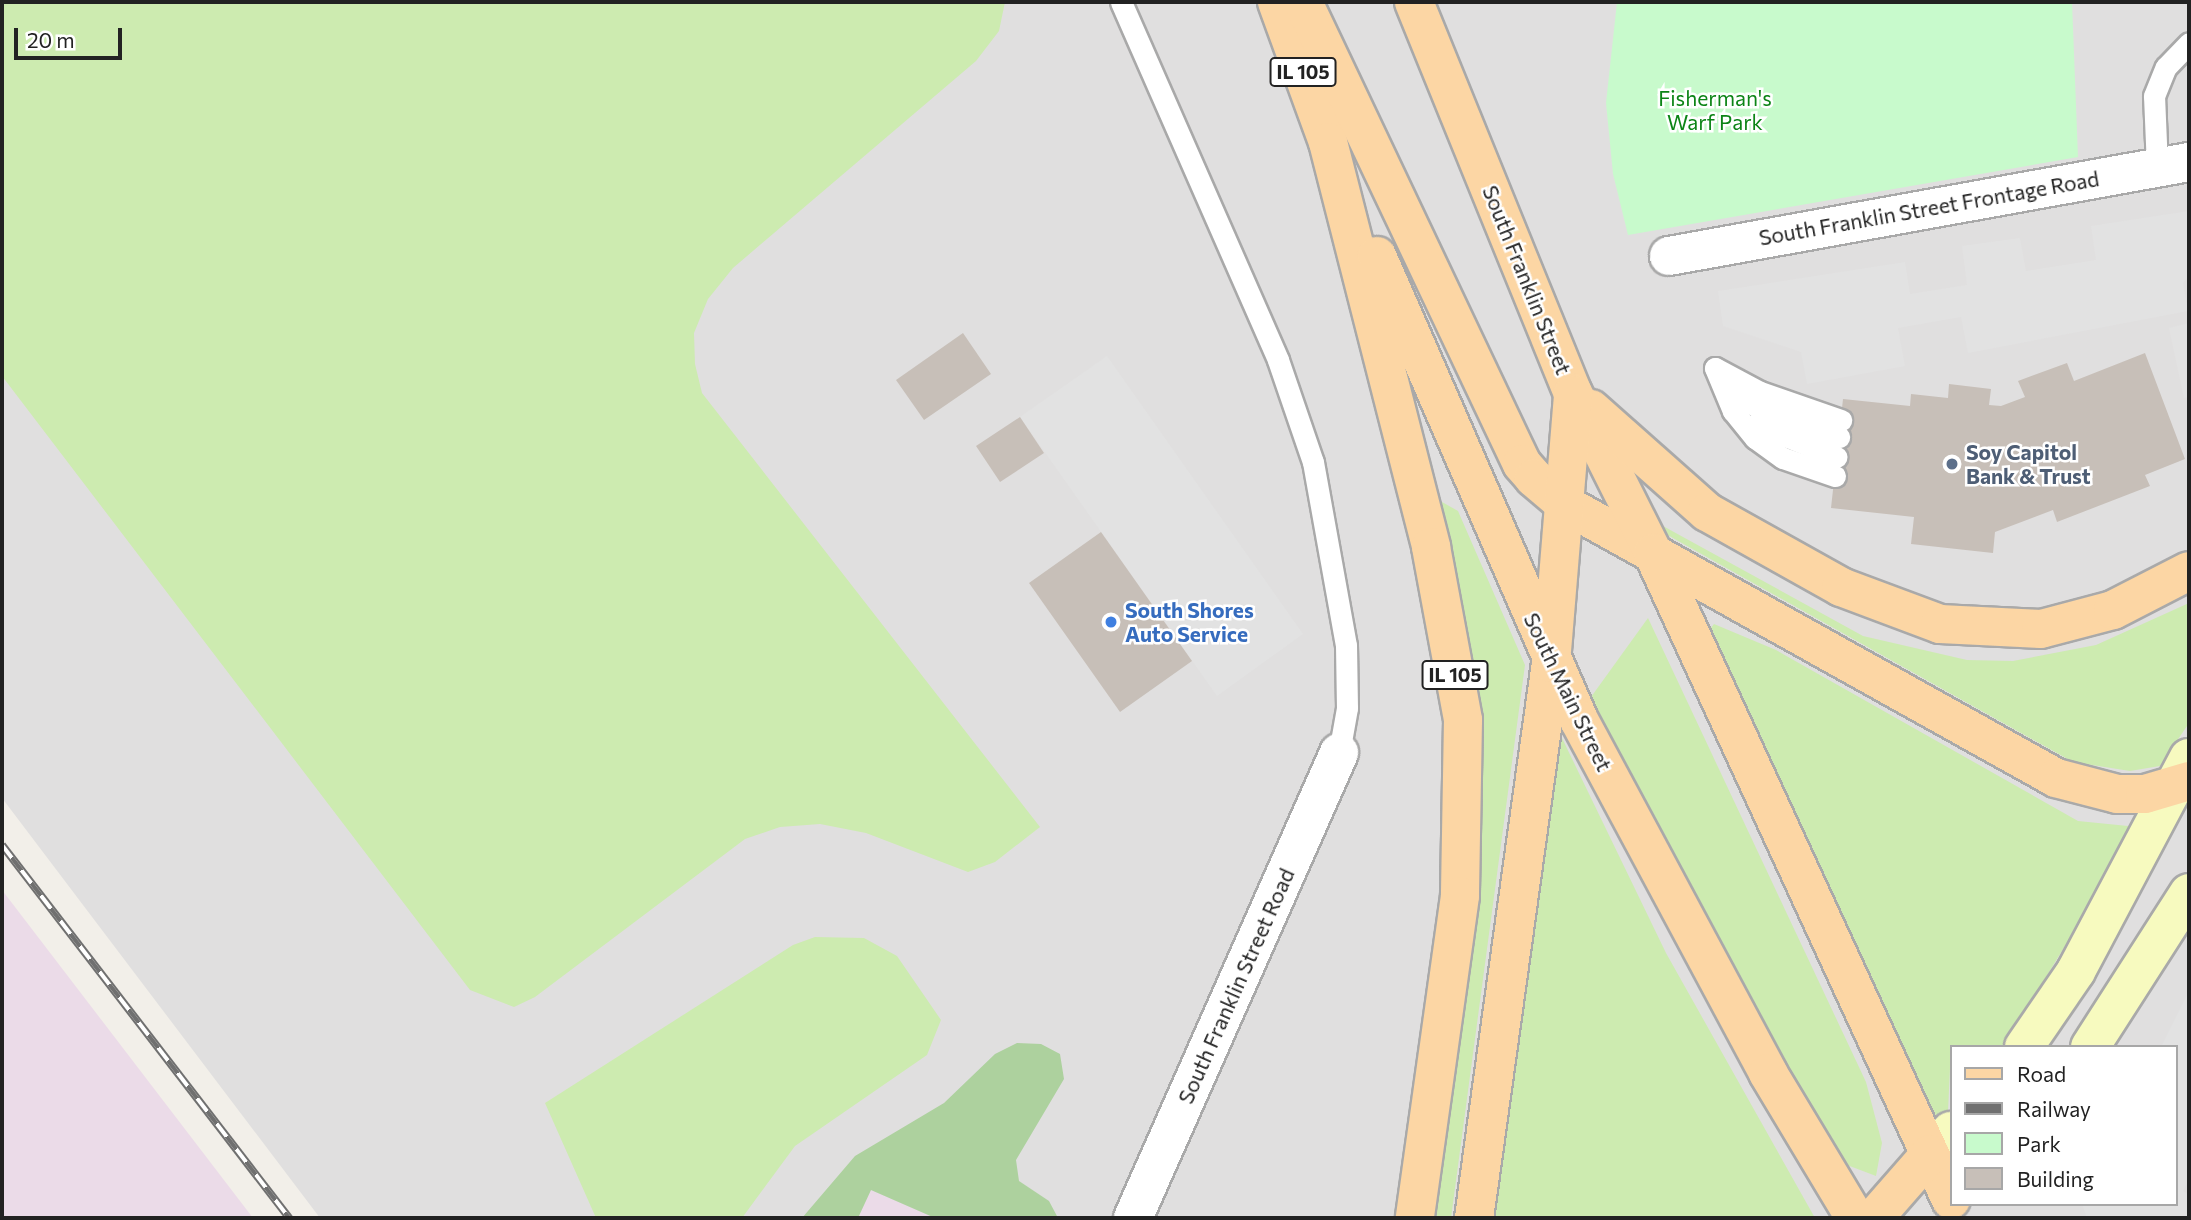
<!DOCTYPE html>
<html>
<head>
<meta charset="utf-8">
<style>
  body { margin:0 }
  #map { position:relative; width:2191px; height:1220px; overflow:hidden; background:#f2efe9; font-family:Commissioner,sans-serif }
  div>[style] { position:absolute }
  .residential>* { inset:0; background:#e0dfdf }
  .industrial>* { inset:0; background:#ebdbe8 }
  .grass>* { inset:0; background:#cdebb0 }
  .forest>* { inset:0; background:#add19e }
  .park>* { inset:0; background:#c8facc }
  .parking>* { inset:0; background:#e2e2e2 }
  .building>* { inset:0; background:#c7bfb8 }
  .roads { filter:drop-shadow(2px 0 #a9a9a9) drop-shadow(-2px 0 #a9a9a9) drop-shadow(0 2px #a9a9a9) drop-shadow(0 -2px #a9a9a9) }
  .lane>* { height:21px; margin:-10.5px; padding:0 10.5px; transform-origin:10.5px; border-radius:10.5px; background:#fff }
  .street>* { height:38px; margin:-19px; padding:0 19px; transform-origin:19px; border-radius:19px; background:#fff }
  .secondary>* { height:38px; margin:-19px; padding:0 19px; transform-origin:19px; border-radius:19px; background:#f7fabf }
  .primary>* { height:38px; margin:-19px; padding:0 19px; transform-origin:19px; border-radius:19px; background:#fcd6a4 }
  .rail>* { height:8px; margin-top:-4px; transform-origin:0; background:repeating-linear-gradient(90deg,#fff 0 16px,#707070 0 32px); box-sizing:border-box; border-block:2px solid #707070 }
  .dots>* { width:19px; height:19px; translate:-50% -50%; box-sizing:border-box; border:4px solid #fff; border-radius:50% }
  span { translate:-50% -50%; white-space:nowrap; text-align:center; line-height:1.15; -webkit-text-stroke:5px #fff; paint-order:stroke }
  .shield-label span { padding:2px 5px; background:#fff; border:2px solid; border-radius:5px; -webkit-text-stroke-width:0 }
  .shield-label { font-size:19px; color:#222; font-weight:700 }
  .park-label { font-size:21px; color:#0c8416 }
  .street-label { font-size:21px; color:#222 }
  .service-label { font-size:21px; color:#4e5e75; font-weight:700 }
  .left { translate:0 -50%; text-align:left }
  .shop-label { font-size:21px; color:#366cbe; font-weight:700 }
  .frame { position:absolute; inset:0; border:4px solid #222; pointer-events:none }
  .legend { position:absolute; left:1950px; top:1045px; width:228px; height:161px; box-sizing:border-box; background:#fff; border:2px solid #a7a7a7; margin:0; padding:9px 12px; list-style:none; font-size:21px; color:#222 }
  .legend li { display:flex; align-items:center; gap:14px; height:35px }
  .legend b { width:35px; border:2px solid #a7a7a7 }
  .scale { position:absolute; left:14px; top:28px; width:108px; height:32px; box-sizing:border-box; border:4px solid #222; border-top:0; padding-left:9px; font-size:21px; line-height:24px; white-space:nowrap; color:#222; -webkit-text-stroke:5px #fff; paint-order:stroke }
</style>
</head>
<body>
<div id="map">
  <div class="residential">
    <i style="clip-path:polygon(evenodd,2px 2px,2189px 2px,2189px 1218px,320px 1218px,2px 798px,2px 2px,1951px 1047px,2175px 1047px,2175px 1204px,1951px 1204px,1951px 1047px)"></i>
  </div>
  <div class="industrial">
    <i style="clip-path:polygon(2px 890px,253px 1218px,2px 1218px)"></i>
    <i style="clip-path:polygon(871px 1190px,935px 1218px,858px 1218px)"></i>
  </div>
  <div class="grass">
    <i style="clip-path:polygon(2px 2px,1005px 2px,999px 31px,976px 61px,733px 268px,708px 299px,694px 333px,695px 364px,702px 393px,1040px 827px,995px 862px,968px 872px,866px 833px,820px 824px,780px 827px,745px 839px,535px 997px,514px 1007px,470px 990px,2px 376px)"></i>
    <i style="clip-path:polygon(1435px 498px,1458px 511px,1525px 665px,1451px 1218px,1427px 1218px,1467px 919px)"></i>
    <i style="clip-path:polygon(1663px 526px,1863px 636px,1967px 660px,2013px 661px,2096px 645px,2189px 603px,2189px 723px,2160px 766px,2130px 771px,2073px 762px,1664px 533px)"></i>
    <i style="clip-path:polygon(1648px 618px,1866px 1082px,1882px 1143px,1876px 1176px,1847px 1165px,1812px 1127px,1591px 697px)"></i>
    <i style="clip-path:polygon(1714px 624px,1776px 650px,2078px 821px,2138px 827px,2003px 1047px,1951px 1047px,1948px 1112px,1935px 1115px,1929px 1108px,1706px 634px)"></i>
    <i style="clip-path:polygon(1561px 736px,1666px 953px,1815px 1218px,1490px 1218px)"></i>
    <i style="clip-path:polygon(815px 937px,864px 938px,897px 956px,941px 1020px,927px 1055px,795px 1146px,742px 1218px,596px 1218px,545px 1103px,793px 945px)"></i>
  </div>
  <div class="forest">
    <i style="clip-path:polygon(1017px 1043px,1041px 1044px,1060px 1054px,1064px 1079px,1016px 1160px,1019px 1181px,1049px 1201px,1058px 1218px,935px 1218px,871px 1190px,858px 1218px,802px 1218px,855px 1156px,944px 1103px,995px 1054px)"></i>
  </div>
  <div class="park">
    <i style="clip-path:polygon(1617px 2px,2072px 2px,2078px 157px,1628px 235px,1613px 174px,1606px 103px)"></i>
  </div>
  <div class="parking">
    <i style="clip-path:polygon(2189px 211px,2189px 276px,2183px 283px,2188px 311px,1968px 353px,1961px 317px,1898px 328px,1905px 366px,1807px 384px,1801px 352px,1723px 326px,1718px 291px,1905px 262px,1910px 294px,1967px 285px,1962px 246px,2020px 238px,2026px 271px,2096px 260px,2091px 226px)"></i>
    <i style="clip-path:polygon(2189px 323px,2189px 397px,2184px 398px,2169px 328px)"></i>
    <i style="clip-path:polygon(1107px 356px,1303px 634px,1217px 696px,1020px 417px)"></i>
    <i style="clip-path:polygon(2189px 991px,2189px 1179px,2183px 1191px,2189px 1195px,2189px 1218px,2087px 1218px,2082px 1204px,2175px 1204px,2175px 1047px,2161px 1047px)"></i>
  </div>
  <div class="building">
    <i style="clip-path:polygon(963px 333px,991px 374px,924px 420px,896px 380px)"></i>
    <i style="clip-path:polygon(2145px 353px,2185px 459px,2145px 475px,2150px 486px,2057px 522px,2053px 510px,1995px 532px,1993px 553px,1911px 544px,1914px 517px,1831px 508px,1843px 399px,1910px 406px,1911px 394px,1948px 398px,1949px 384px,1991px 389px,1989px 405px,2001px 406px,2025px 397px,2018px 381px,2067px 363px,2074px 381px)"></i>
    <i style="clip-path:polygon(1020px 417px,1044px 453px,1000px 482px,976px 446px)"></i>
    <i style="clip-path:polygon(1101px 532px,1192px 661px,1120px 712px,1029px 583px)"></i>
  </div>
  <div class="roads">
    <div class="lane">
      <i style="left:1121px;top:2px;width:391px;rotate:66.3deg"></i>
      <i style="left:1278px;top:360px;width:108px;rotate:71.1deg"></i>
      <i style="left:1313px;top:462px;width:186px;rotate:79.8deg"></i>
      <i style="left:1346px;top:645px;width:63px;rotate:89.1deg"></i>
      <i style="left:1347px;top:708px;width:46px;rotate:100.1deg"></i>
      <i style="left:2157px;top:167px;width:71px;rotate:-92.4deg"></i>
      <i style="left:2154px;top:96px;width:31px;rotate:-68deg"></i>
      <i style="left:2166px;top:67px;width:33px;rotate:-46deg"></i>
      <i style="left:1715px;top:368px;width:47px;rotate:67.3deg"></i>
      <i style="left:1733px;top:411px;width:35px;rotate:51deg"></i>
      <i style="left:1755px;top:438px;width:34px;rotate:36deg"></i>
      <i style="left:1783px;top:458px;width:55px;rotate:19.1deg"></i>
      <i style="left:1715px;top:368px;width:51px;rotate:28.1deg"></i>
      <i style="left:1760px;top:392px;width:86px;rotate:19.1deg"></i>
      <i style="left:1733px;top:392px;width:32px;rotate:32deg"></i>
      <i style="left:1760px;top:409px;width:84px;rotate:19.5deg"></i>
      <i style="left:1756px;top:424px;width:87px;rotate:22.2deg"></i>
    </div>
    <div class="street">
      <i style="left:1669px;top:256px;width:528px;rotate:-10.25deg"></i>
      <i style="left:1133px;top:1218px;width:509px;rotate:-66.11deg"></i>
    </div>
    <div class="secondary">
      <i style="left:2024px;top:1047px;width:92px;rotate:-55.6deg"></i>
      <i style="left:2076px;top:971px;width:241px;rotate:-62.1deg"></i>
      <i style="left:2090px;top:1047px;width:183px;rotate:-57.3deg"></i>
      <i style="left:1930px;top:1154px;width:31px;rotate:-48deg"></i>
    </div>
    <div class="primary">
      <i style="left:1277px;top:2px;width:149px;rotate:70deg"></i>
      <i style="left:1328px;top:142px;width:418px;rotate:75.7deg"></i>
      <i style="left:1431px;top:547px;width:176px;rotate:79.5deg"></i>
      <i style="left:1463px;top:720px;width:176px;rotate:91deg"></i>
      <i style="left:1460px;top:896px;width:325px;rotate:98deg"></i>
      <i style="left:1303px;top:2px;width:511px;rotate:64.64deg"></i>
      <i style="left:1522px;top:464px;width:18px;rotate:49deg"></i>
      <i style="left:1534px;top:478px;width:42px;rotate:40.2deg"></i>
      <i style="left:1566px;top:505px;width:561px;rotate:29.12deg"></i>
      <i style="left:2056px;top:778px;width:63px;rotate:14.7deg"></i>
      <i style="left:2117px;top:794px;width:28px"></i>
      <i style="left:2145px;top:794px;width:46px;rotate:-16.5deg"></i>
      <i style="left:1414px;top:2px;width:422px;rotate:67.9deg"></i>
      <i style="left:1573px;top:393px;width:179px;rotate:63.4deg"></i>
      <i style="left:1653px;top:553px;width:712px;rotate:65.27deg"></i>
      <i style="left:1377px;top:256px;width:506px;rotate:66.47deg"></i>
      <i style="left:1579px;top:720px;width:400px;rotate:61.8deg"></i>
      <i style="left:1768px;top:1073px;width:169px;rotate:59deg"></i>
      <i style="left:1591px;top:409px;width:155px;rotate:41.6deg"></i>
      <i style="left:1707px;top:512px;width:154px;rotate:29.2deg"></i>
      <i style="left:1841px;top:587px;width:106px;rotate:20.5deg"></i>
      <i style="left:1940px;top:624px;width:101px;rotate:2.8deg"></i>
      <i style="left:2041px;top:629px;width:74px;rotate:-14.8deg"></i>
      <i style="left:2113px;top:610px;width:85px;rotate:-27.2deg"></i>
      <i style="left:1474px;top:1218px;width:560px;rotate:-82.1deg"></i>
      <i style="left:1551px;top:663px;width:269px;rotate:-85.3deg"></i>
      <i style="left:1874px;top:1218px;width:85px;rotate:-48.8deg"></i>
    </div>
  </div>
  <div class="rail">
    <i style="left:2px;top:845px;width:471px;rotate:52.4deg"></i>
  </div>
  <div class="dots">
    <i style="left:1952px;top:464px;background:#5c6f8a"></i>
    <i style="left:1111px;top:622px;background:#3f7fe0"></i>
  </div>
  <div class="shield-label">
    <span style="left:1303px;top:72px">IL 105</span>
    <span style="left:1455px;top:675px">IL 105</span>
  </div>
  <div class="park-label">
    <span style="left:1715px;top:110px">Fisherman's<br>Warf Park</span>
  </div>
  <div class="street-label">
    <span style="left:1929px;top:208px;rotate:-10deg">South Franklin Street Frontage Road</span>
    <span style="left:1527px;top:280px;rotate:68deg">South Franklin Street</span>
    <span style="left:1568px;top:692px;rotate:64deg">South Main Street</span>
    <span style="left:1236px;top:986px;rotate:-66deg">South Franklin Street Road</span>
  </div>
  <div class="service-label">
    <span class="left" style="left:1966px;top:464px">Soy Capitol<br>Bank &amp; Trust</span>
  </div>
  <div class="shop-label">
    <span class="left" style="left:1125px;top:622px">South Shores<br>Auto Service</span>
  </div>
  <div class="frame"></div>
  <ul class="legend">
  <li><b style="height:9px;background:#fcd6a4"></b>Road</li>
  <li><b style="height:9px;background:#707070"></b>Railway</li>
  <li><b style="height:19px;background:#c8facc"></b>Park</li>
  <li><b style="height:19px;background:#c7bfb8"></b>Building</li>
  </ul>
  <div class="scale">20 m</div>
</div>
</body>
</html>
